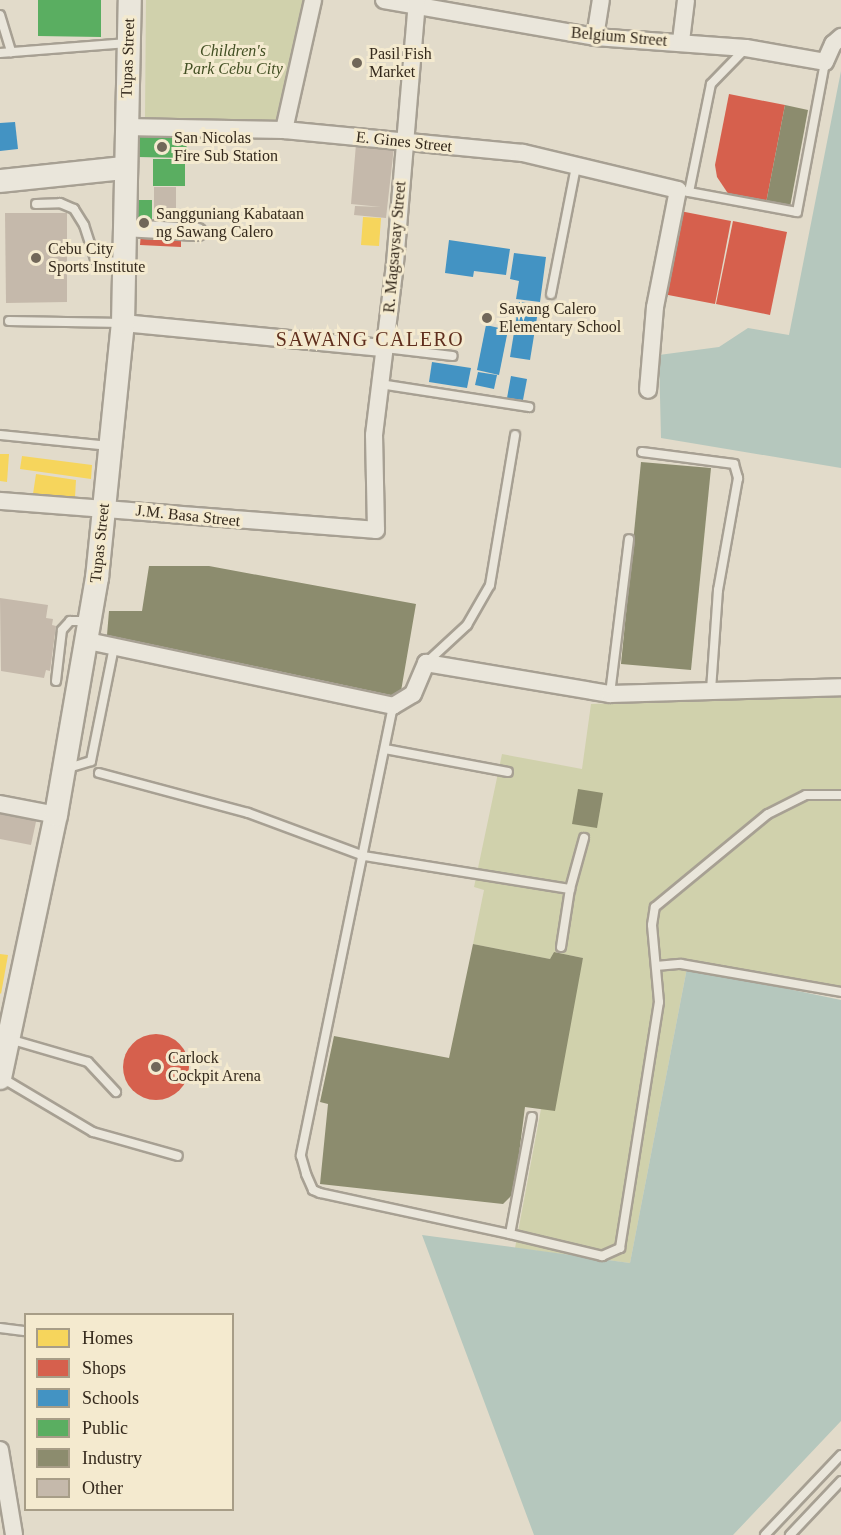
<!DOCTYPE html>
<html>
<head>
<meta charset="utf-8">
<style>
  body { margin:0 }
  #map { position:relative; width:841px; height:1535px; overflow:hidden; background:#e2dbca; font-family:Georgia,serif }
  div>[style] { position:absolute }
  .green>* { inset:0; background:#d0d1ac }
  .water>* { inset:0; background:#b5c7bd }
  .homes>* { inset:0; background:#f6d55c }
  .shops>* { inset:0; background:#d6604d }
  .round { border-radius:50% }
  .schools>* { inset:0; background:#4393c3 }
  .public>* { inset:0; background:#5aae61 }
  .industry>* { inset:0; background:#8c8c6e }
  .building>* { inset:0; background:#c5b9ab }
  .roads { filter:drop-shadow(2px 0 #a7a093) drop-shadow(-2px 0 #a7a093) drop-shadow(0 2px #a7a093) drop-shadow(0 -2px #a7a093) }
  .lane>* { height:8px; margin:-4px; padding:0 4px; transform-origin:4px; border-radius:4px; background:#eae6db }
  .street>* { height:16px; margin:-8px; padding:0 8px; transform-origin:8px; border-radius:8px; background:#eae6db }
  .secondary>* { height:22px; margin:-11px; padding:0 11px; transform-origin:11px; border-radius:11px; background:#eae6db }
  .dots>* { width:16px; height:16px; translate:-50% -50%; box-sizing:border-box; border:3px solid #f4eacf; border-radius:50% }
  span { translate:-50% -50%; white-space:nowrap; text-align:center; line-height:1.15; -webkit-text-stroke:6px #f4eacf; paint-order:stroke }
  .street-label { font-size:16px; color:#34291c }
  .park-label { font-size:16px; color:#435024; font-style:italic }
  .poi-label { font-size:16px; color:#34291c }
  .left { translate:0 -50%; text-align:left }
  .quarter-label { font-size:20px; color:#5f2e1d; letter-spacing:1.5px }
  .legend { position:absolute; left:24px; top:1313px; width:210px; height:198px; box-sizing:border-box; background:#f4eacf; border:2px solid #a79d87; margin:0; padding:8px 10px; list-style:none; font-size:18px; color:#34291c }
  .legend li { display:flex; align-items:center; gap:12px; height:30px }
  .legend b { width:30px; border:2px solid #a79d87 }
</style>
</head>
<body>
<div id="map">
  <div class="green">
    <i style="clip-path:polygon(146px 0,307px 0,281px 121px,145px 118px)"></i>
    <i style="clip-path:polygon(841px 696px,841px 990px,687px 968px,630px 1263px,515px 1248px,541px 1109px,583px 958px,554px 952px,550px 959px,473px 944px,484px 890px,474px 887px,502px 754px,582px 769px,591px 704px)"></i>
  </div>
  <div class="water">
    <i style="clip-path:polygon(841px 71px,841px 468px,661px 438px,659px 355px,719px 347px,748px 328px,789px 335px)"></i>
    <i style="clip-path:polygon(687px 968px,841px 1000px,841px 1421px,733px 1535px,534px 1535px,422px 1235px,630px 1263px)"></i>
  </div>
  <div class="homes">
    <i style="clip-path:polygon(363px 217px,381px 218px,379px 246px,361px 245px)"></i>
    <i style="clip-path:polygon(0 454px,9px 454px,7px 482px,0 481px)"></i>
    <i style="clip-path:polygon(22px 456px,92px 465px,91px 479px,20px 469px)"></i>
    <i style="clip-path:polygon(36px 474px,76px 480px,75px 497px,33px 494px)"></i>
    <i style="clip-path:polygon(0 954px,8px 955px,1px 994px,0 993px)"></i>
  </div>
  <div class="shops">
    <i style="clip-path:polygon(729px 94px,785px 105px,766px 203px,729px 195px,717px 177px,715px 165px)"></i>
    <i style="clip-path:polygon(680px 211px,731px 221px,715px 304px,663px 294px)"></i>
    <i style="clip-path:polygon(733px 221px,787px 232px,770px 315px,716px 304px)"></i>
    <i style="clip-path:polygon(141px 233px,181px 235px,181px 247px,140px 245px)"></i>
    <i class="round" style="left:123px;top:1034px;width:66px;height:66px"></i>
  </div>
  <div class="schools">
    <i style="clip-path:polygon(15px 122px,18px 149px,0 151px,0 123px)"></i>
    <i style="clip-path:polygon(449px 240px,510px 249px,506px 275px,474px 271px,473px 277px,445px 273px)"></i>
    <i style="clip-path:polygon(514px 253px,546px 257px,540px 302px,516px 299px,519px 281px,510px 279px)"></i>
    <i style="clip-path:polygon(519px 302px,539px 305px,530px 360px,510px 357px)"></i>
    <i style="clip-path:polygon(486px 325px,508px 330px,499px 375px,477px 370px)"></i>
    <i style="clip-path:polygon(432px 362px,471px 368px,467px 388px,429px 382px)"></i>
    <i style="clip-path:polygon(478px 372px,497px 375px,494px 389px,475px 385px)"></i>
    <i style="clip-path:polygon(511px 376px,527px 379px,523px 400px,507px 398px)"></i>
  </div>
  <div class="public">
    <i style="clip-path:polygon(38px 0,101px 0,101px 37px,38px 36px)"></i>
    <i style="clip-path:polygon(138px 136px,187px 137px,186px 158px,138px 157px)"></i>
    <i style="clip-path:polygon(153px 159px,185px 159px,185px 186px,153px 186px)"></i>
    <i style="clip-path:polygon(138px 200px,152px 200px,152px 224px,137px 224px)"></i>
  </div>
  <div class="industry">
    <i style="clip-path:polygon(785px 105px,808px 110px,790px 207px,766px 203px)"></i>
    <i style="clip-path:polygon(641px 462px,711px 468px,691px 670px,621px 664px)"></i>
    <i style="clip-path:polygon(149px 566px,209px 566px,416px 604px,400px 697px,107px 635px,109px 611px,142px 611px)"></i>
    <i style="clip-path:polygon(578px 789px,603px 793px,597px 828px,572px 824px)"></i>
    <i style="clip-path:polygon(473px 944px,550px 959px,554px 952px,583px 958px,555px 1111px,525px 1107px,514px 1193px,503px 1204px,320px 1184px,328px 1104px,320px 1102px,334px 1036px,449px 1058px)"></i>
  </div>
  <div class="building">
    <i style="clip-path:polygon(356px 144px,394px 147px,386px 218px,354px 215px,355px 206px,381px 207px,351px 204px)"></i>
    <i style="clip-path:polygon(154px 187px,176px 187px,176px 211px,154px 211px)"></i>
    <i style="clip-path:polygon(5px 213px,67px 213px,67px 302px,6px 303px)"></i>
    <i style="clip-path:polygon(0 598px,48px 605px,46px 618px,53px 619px,52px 625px,56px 626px,50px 671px,46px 670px,44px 678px,1px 671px)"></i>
    <i style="clip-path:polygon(0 809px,37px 817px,31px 845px,0 839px)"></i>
  </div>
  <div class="roads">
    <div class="lane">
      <i style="left:0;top:15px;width:39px;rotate:73deg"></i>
      <i style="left:0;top:53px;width:128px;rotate:-4.5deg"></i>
      <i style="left:678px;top:190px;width:121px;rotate:10.5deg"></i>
      <i style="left:797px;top:212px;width:153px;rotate:-79.4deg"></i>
      <i style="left:689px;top:192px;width:110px;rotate:-78.5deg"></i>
      <i style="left:711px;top:84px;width:49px;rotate:-45.8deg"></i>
      <i style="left:36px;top:204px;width:24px;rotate:-2deg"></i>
      <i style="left:60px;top:203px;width:15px;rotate:23deg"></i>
      <i style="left:74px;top:209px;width:19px;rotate:58deg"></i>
      <i style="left:84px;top:225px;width:36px;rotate:72deg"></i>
      <i style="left:95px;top:259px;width:28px;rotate:8deg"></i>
      <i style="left:551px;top:294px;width:130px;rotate:-78.9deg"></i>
      <i style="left:9px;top:321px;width:114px;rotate:1deg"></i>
      <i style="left:385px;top:348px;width:68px;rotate:6.7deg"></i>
      <i style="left:380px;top:384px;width:151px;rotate:8.8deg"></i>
      <i style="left:0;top:435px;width:111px;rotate:5.7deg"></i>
      <i style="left:642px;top:452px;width:93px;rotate:7.4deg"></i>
      <i style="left:734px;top:464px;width:15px;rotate:74deg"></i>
      <i style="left:738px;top:478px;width:114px;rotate:100.1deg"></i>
      <i style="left:718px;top:590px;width:101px;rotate:94deg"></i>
      <i style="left:426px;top:663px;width:56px;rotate:-42.8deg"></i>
      <i style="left:467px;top:625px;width:46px;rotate:-60.1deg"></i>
      <i style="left:490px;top:585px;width:152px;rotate:-80.5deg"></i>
      <i style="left:56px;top:681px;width:51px;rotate:-83.3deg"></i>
      <i style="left:62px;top:630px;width:12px;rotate:-48deg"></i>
      <i style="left:70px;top:621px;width:17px"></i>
      <i style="left:610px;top:694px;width:156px;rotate:-83deg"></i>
      <i style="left:393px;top:706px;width:459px;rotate:101.6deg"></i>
      <i style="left:301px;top:1156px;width:19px;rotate:74deg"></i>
      <i style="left:306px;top:1174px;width:17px;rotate:66deg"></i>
      <i style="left:313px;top:1190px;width:8px;rotate:23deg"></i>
      <i style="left:320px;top:1193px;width:194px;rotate:12.2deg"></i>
      <i style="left:510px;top:1234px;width:119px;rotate:-79.4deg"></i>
      <i style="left:385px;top:749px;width:125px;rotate:10.6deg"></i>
      <i style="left:65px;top:769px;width:27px;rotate:-17deg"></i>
      <i style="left:91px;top:761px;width:116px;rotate:-78.6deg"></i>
      <i style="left:99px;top:773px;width:154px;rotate:15deg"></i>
      <i style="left:248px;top:813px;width:124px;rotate:20.3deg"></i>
      <i style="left:364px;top:856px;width:209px;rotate:9.1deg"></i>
      <i style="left:561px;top:947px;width:59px;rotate:-81.2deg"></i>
      <i style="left:570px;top:889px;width:53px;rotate:-74.6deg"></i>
      <i style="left:656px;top:966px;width:25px;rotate:-5deg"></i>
      <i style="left:681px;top:964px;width:162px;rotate:9.9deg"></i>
      <i style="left:9px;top:1039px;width:82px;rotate:16.2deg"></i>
      <i style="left:88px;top:1062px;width:41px;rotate:47deg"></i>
      <i style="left:2px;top:1078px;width:106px;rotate:30.7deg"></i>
      <i style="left:93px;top:1132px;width:88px;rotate:15.8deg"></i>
      <i style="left:510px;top:1234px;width:95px;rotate:13.4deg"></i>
      <i style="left:602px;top:1256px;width:20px;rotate:-24deg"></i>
      <i style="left:620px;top:1248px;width:249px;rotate:-81deg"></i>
      <i style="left:659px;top:1002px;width:77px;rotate:-95.2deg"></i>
      <i style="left:652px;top:925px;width:18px;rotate:-81deg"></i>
      <i style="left:655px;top:907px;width:146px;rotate:-39.5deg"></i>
      <i style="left:768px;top:814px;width:42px;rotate:-26.6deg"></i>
      <i style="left:806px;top:795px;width:35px"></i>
      <i style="left:0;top:1328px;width:26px;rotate:7deg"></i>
      <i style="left:765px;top:1535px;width:110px;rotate:-46.5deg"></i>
      <i style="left:790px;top:1535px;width:74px;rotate:-46.6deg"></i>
    </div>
    <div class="street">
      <i style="left:384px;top:0;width:214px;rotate:9.9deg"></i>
      <i style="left:595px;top:37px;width:151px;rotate:4.2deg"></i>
      <i style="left:746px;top:48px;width:80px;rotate:10deg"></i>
      <i style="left:825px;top:62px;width:20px;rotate:-66deg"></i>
      <i style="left:833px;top:44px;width:11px;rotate:-41deg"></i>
      <i style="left:595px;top:37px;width:37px;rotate:-81deg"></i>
      <i style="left:681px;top:41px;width:41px;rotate:-83deg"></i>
      <i style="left:125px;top:127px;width:159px;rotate:1.1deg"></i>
      <i style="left:284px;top:130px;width:240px;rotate:5.5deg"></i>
      <i style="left:523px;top:153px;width:159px;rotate:13.4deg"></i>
      <i style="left:678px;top:190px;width:119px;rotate:101.1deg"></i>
      <i style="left:655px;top:307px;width:83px;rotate:94.8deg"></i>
      <i style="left:284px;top:130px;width:133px;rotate:-77.4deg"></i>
      <i style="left:123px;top:228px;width:75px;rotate:3.1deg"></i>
      <i style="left:123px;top:323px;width:263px;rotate:5.5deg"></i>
      <i style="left:0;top:501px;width:377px;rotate:4.4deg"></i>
      <i style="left:376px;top:530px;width:95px;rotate:-91.2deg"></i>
      <i style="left:374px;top:435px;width:173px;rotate:-83deg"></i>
      <i style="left:395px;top:263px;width:264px;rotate:-85.2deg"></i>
      <i style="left:88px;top:641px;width:312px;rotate:12deg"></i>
      <i style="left:393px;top:706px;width:23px;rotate:-31deg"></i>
      <i style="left:413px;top:694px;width:34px;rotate:-67deg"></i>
      <i style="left:426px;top:663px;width:187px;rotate:9.6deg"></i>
      <i style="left:610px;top:694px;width:231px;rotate:-1.7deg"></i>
      <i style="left:0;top:804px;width:57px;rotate:11.1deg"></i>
      <i style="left:0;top:1450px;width:86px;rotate:80.6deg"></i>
    </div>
    <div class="secondary">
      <i style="left:0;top:181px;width:125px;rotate:-6deg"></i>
      <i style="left:0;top:1078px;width:269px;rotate:-78deg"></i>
      <i style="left:56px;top:815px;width:241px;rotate:-80.2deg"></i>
      <i style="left:97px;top:578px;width:256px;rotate:-84.2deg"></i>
      <i style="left:123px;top:323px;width:323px;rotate:-88.8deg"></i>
    </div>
  </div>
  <div class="dots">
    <i style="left:357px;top:63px;background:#716759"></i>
    <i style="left:162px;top:147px;background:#716759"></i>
    <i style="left:144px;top:223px;background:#716759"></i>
    <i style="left:36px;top:258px;background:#716759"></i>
    <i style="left:487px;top:318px;background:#716759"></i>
    <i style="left:156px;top:1067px;background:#716759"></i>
  </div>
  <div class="street-label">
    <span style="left:619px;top:37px;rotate:5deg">Belgium Street</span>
    <span style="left:128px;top:58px;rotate:-88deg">Tupas Street</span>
    <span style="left:404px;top:142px;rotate:6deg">E. Gines Street</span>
    <span style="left:395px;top:247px;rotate:-85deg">R. Magsaysay Street</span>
    <span style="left:188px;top:516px;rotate:6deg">J.M. Basa Street</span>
    <span style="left:100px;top:543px;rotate:-84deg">Tupas Street</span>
  </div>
  <div class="park-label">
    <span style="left:233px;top:60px">Children's<br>Park Cebu City</span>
  </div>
  <div class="poi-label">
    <span class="left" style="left:369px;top:63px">Pasil Fish<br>Market</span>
    <span class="left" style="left:174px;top:147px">San Nicolas<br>Fire Sub Station</span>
    <span class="left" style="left:156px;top:223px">Sangguniang Kabataan<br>ng Sawang Calero</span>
    <span class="left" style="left:48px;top:258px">Cebu City<br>Sports Institute</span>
    <span class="left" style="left:499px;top:318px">Sawang Calero<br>Elementary School</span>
    <span class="left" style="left:168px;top:1067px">Carlock<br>Cockpit Arena</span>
  </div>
  <div class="quarter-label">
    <span style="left:370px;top:339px">SAWANG CALERO</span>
  </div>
  <ul class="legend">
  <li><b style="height:16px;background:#f6d55c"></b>Homes</li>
  <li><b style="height:16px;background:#d6604d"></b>Shops</li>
  <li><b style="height:16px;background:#4393c3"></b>Schools</li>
  <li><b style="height:16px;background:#5aae61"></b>Public</li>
  <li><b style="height:16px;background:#8c8c6e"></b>Industry</li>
  <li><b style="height:16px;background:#c5b9ab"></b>Other</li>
  </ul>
</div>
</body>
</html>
